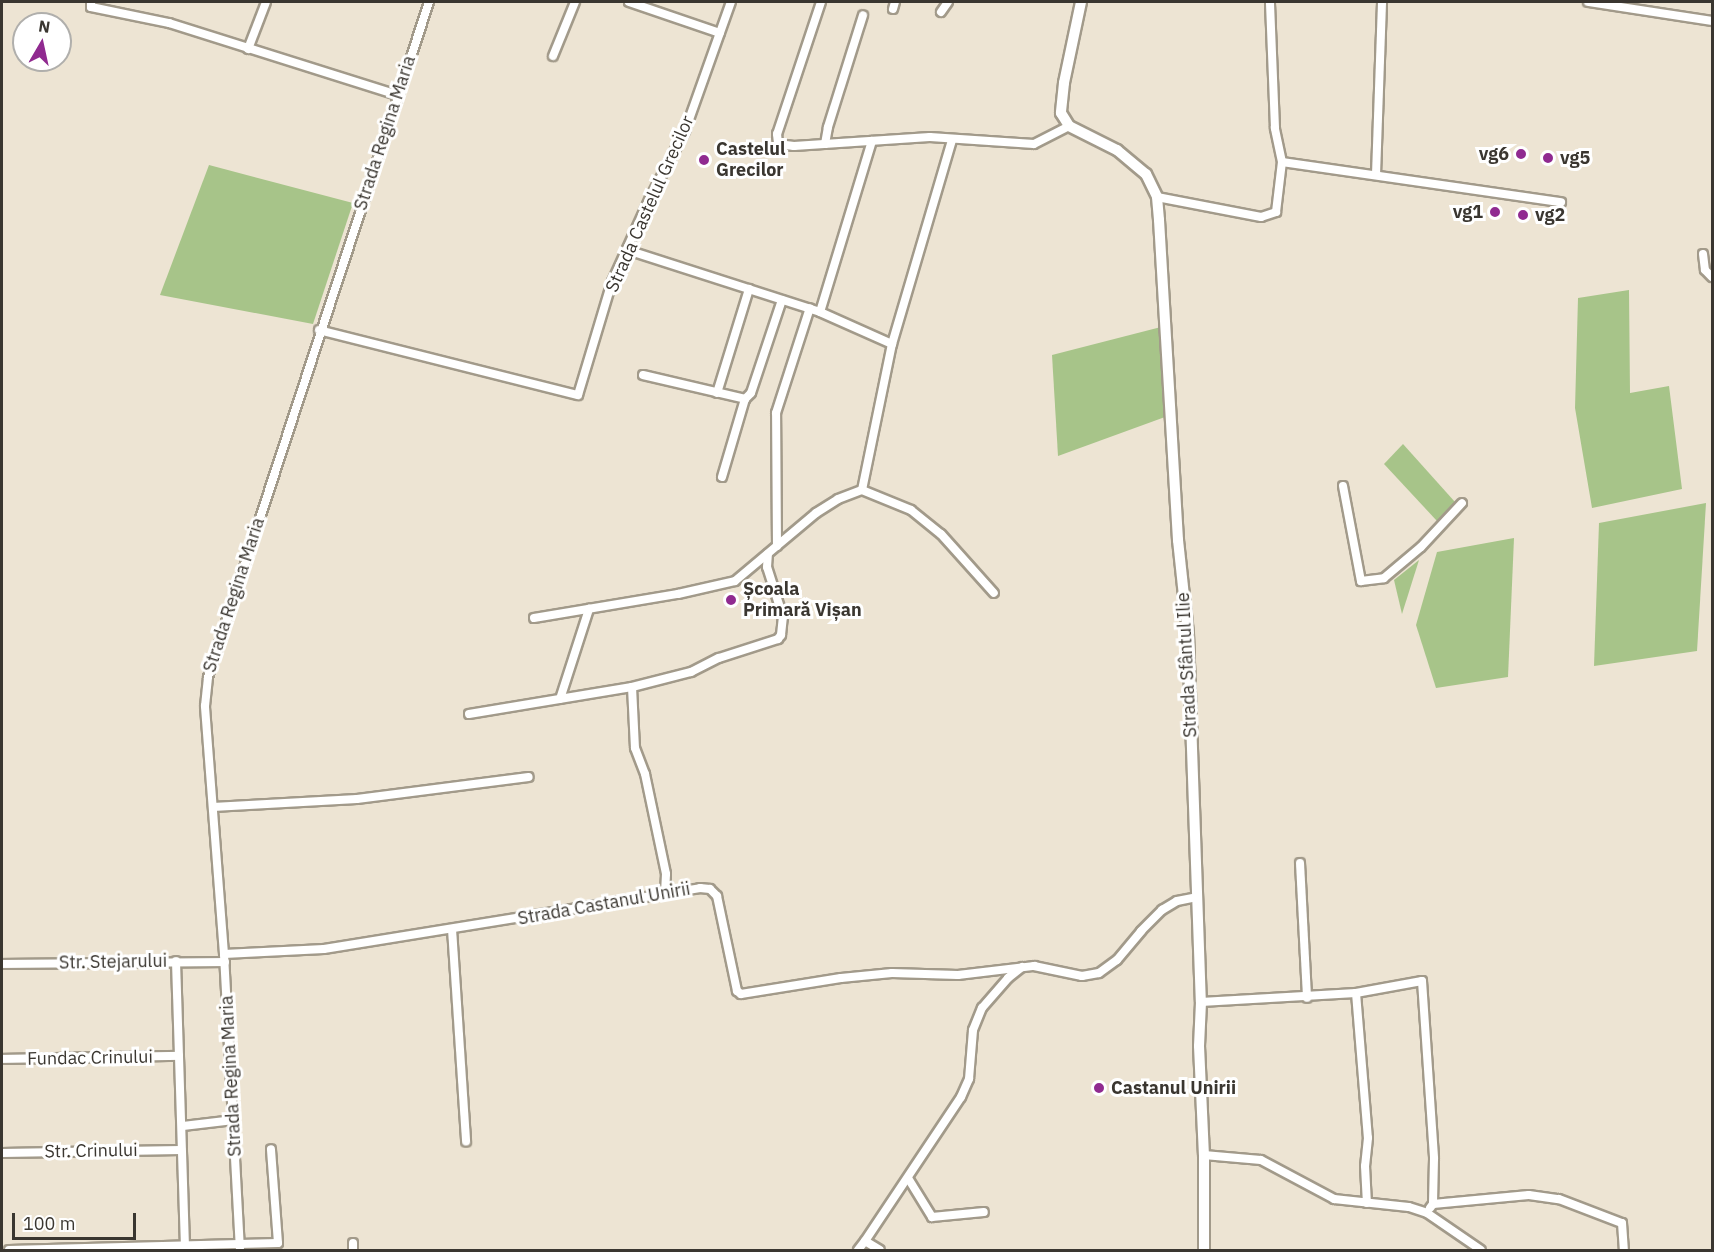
<!DOCTYPE html>
<html>
<head>
<meta charset="utf-8">
<style>
  body { margin:0 }
  #map { position:relative; width:1714px; height:1252px; overflow:hidden; background:#ede4d3; font-family:"IBM Plex Sans",sans-serif }
  div>[style] { position:absolute }
  .green>* { inset:0; background:#a7c489 }
  .roads { filter:drop-shadow(2px 0 #a29a8a) drop-shadow(-2px 0 #a29a8a) drop-shadow(0 2px #a29a8a) drop-shadow(0 -2px #a29a8a) }
  .minor>* { height:8px; margin:-4px; padding:0 4px; transform-origin:4px; border-radius:4px; background:#fff }
  .tertiary>* { height:10px; margin:-5px; padding:0 5px; transform-origin:5px; border-radius:5px; background:#fff }
  .dots>* { width:16px; height:16px; translate:-50% -50%; box-sizing:border-box; border:3px solid #fff; border-radius:50% }
  span { translate:-50% -50%; white-space:nowrap; text-align:center; line-height:1.15; -webkit-text-stroke:6px #fff; paint-order:stroke }
  .street-label { font-size:18px; color:#3a3630 }
  .poi-label { font-size:18px; color:#3a3630; font-weight:700 }
  .left { translate:0 -50%; text-align:left }
  .right { translate:-100% -50%; text-align:right }
  .frame { position:absolute; inset:0; border:3px solid #3a3630; pointer-events:none }
  .north { position:absolute; left:12px; top:12px; width:60px; height:60px; box-sizing:border-box; background:#fff; border:2px solid #b0afac; border-radius:50%; rotate:9deg; font-size:16px; font-weight:700; line-height:24px; text-align:center; color:#3a3630 }
  .north::after { content:''; display:block; margin:auto; width:21px; height:27px; background:#902a90; clip-path:polygon(50% 0,100% 100%,50% 72%,0 100%) }
  .scale { position:absolute; left:12px; top:1213px; width:124px; height:27px; box-sizing:border-box; border:3px solid #3a3630; border-top:0; padding-left:8px; font-size:18px; line-height:21px; white-space:nowrap; color:#3a3630; -webkit-text-stroke:4px #fff; paint-order:stroke }
</style>
</head>
<body>
<div id="map">
  <div class="green">
    <i style="clip-path:polygon(209px 165px,353px 203px,313px 324px,160px 295px)"></i>
    <i style="clip-path:polygon(1629px 290px,1630px 393px,1669px 386px,1682px 489px,1592px 508px,1575px 408px,1578px 298px)"></i>
    <i style="clip-path:polygon(1161px 327px,1165px 417px,1058px 456px,1052px 355px)"></i>
    <i style="clip-path:polygon(1403px 444px,1455px 502px,1437px 521px,1384px 464px)"></i>
    <i style="clip-path:polygon(1706px 503px,1697px 651px,1594px 666px,1599px 523px)"></i>
    <i style="clip-path:polygon(1514px 538px,1508px 677px,1436px 688px,1416px 625px,1437px 552px)"></i>
    <i style="clip-path:polygon(1419px 560px,1402px 614px,1394px 580px)"></i>
  </div>
  <div class="roads">
    <div class="minor">
      <i style="left:91px;top:2px;width:5px;rotate:90deg"></i>
      <i style="left:91px;top:7px;width:80px;rotate:11.6deg"></i>
      <i style="left:169px;top:23px;width:240px;rotate:17.5deg"></i>
      <i style="left:629px;top:2px;width:96px;rotate:18.8deg"></i>
      <i style="left:821px;top:2px;width:139px;rotate:108.4deg"></i>
      <i style="left:777px;top:134px;width:10px;rotate:84deg"></i>
      <i style="left:778px;top:144px;width:16px;rotate:7deg"></i>
      <i style="left:794px;top:146px;width:136px;rotate:-3.8deg"></i>
      <i style="left:930px;top:137px;width:104px;rotate:3.9deg"></i>
      <i style="left:1034px;top:144px;width:39px;rotate:-27deg"></i>
      <i style="left:1588px;top:2px;width:125px;rotate:8.7deg"></i>
      <i style="left:893px;top:9px;width:7px;rotate:-74deg"></i>
      <i style="left:941px;top:12px;width:12px;rotate:-55deg"></i>
      <i style="left:248px;top:49px;width:50px;rotate:-69deg"></i>
      <i style="left:553px;top:56px;width:58px;rotate:-67.8deg"></i>
      <i style="left:825px;top:144px;width:17px;rotate:-80deg"></i>
      <i style="left:828px;top:127px;width:117px;rotate:-72.6deg"></i>
      <i style="left:1282px;top:162px;width:282px;rotate:8.2deg"></i>
      <i style="left:1376px;top:175px;width:173px;rotate:-88deg"></i>
      <i style="left:1157px;top:197px;width:106px;rotate:10.9deg"></i>
      <i style="left:1261px;top:217px;width:16px;rotate:-18deg"></i>
      <i style="left:1276px;top:212px;width:50px;rotate:-83.2deg"></i>
      <i style="left:1282px;top:162px;width:35px;rotate:-102deg"></i>
      <i style="left:1275px;top:128px;width:126px;rotate:-92.3deg"></i>
      <i style="left:627px;top:250px;width:203px;rotate:17.8deg"></i>
      <i style="left:820px;top:312px;width:79px;rotate:24deg"></i>
      <i style="left:1703px;top:254px;width:16px;rotate:83deg"></i>
      <i style="left:1705px;top:270px;width:10px;rotate:45deg"></i>
      <i style="left:820px;top:312px;width:179px;rotate:-73.1deg"></i>
      <i style="left:319px;top:330px;width:267px;rotate:14.1deg"></i>
      <i style="left:578px;top:395px;width:118px;rotate:-73.3deg"></i>
      <i style="left:612px;top:282px;width:92px;rotate:-65.7deg"></i>
      <i style="left:650px;top:198px;width:76px;rotate:-62.4deg"></i>
      <i style="left:685px;top:131px;width:137px;rotate:-70.4deg"></i>
      <i style="left:643px;top:375px;width:105px;rotate:13.2deg"></i>
      <i style="left:745px;top:399px;width:8px;rotate:-45deg"></i>
      <i style="left:751px;top:393px;width:98px;rotate:-71.6deg"></i>
      <i style="left:717px;top:393px;width:109px;rotate:-72.9deg"></i>
      <i style="left:722px;top:477px;width:81px;rotate:-73.6deg"></i>
      <i style="left:1343px;top:486px;width:97px;rotate:79.3deg"></i>
      <i style="left:1361px;top:581px;width:23px;rotate:-7deg"></i>
      <i style="left:1384px;top:578px;width:48px;rotate:-40deg"></i>
      <i style="left:1421px;top:547px;width:60px;rotate:-47deg"></i>
      <i style="left:862px;top:490px;width:149px;rotate:-78.4deg"></i>
      <i style="left:892px;top:344px;width:213px;rotate:-73.6deg"></i>
      <i style="left:777px;top:546px;width:133px;rotate:-90.4deg"></i>
      <i style="left:776px;top:413px;width:110px;rotate:-72.1deg"></i>
      <i style="left:534px;top:618px;width:146px;rotate:-9.5deg"></i>
      <i style="left:678px;top:594px;width:58px;rotate:-12.8deg"></i>
      <i style="left:735px;top:581px;width:106px;rotate:-40deg"></i>
      <i style="left:816px;top:513px;width:26px;rotate:-32deg"></i>
      <i style="left:838px;top:499px;width:26px;rotate:-21deg"></i>
      <i style="left:862px;top:490px;width:53px;rotate:22.2deg"></i>
      <i style="left:911px;top:510px;width:38px;rotate:39deg"></i>
      <i style="left:941px;top:534px;width:79px;rotate:48.1deg"></i>
      <i style="left:632px;top:687px;width:61px;rotate:87.2deg"></i>
      <i style="left:635px;top:748px;width:28px;rotate:69deg"></i>
      <i style="left:645px;top:774px;width:102px;rotate:78.1deg"></i>
      <i style="left:666px;top:874px;width:20px;rotate:93deg"></i>
      <i style="left:560px;top:699px;width:95px;rotate:-72.1deg"></i>
      <i style="left:469px;top:714px;width:165px;rotate:-9.4deg"></i>
      <i style="left:632px;top:687px;width:61px;rotate:-14.3deg"></i>
      <i style="left:691px;top:672px;width:31px;rotate:-27deg"></i>
      <i style="left:719px;top:658px;width:62px;rotate:-17.9deg"></i>
      <i style="left:778px;top:639px;width:5px;rotate:-53deg"></i>
      <i style="left:781px;top:635px;width:18px;rotate:-84deg"></i>
      <i style="left:783px;top:617px;width:52px;rotate:-107.7deg"></i>
      <i style="left:767px;top:567px;width:13px;rotate:-86deg"></i>
      <i style="left:213px;top:807px;width:144px;rotate:-3.2deg"></i>
      <i style="left:357px;top:799px;width:173px;rotate:-7.3deg"></i>
      <i style="left:1300px;top:863px;width:135px;rotate:87deg"></i>
      <i style="left:452px;top:929px;width:213px;rotate:86.2deg"></i>
      <i style="left:224px;top:954px;width:100px;rotate:-2.9deg"></i>
      <i style="left:324px;top:949px;width:381px;rotate:-9.2deg"></i>
      <i style="left:700px;top:888px;width:10px;rotate:6deg"></i>
      <i style="left:710px;top:889px;width:10px;rotate:45deg"></i>
      <i style="left:717px;top:896px;width:97px;rotate:78.1deg"></i>
      <i style="left:737px;top:991px;width:5px;rotate:37deg"></i>
      <i style="left:741px;top:994px;width:101px;rotate:-9.1deg"></i>
      <i style="left:841px;top:978px;width:51px;rotate:-5.6deg"></i>
      <i style="left:892px;top:973px;width:66px;rotate:1.7deg"></i>
      <i style="left:958px;top:975px;width:77px;rotate:-6.8deg"></i>
      <i style="left:1034px;top:966px;width:49px;rotate:11.8deg"></i>
      <i style="left:1082px;top:976px;width:17px;rotate:-10deg"></i>
      <i style="left:1099px;top:973px;width:22px;rotate:-36deg"></i>
      <i style="left:1117px;top:960px;width:38px;rotate:-50deg"></i>
      <i style="left:1141px;top:931px;width:30px;rotate:-45deg"></i>
      <i style="left:1162px;top:910px;width:17px;rotate:-31deg"></i>
      <i style="left:1177px;top:901px;width:20px;rotate:-11deg"></i>
      <i style="left:176px;top:961px;width:284px;rotate:88.2deg"></i>
      <i style="left:2px;top:964px;width:223px;rotate:-0.5deg"></i>
      <i style="left:1356px;top:993px;width:145px;rotate:85.3deg"></i>
      <i style="left:1368px;top:1138px;width:28px;rotate:96deg"></i>
      <i style="left:1365px;top:1166px;width:37px;rotate:87deg"></i>
      <i style="left:1201px;top:1002px;width:155px;rotate:-3.3deg"></i>
      <i style="left:1356px;top:993px;width:67px;rotate:-10.3deg"></i>
      <i style="left:1422px;top:981px;width:178px;rotate:86.1deg"></i>
      <i style="left:1434px;top:1159px;width:45px;rotate:91.3deg"></i>
      <i style="left:2px;top:1059px;width:177px;rotate:-1deg"></i>
      <i style="left:183px;top:1126px;width:51px;rotate:-6.7deg"></i>
      <i style="left:2px;top:1153px;width:179px;rotate:-1deg"></i>
      <i style="left:1204px;top:1155px;width:57px;rotate:5deg"></i>
      <i style="left:1261px;top:1160px;width:83px;rotate:28.1deg"></i>
      <i style="left:1334px;top:1199px;width:75px;rotate:6.1deg"></i>
      <i style="left:1409px;top:1207px;width:19px;rotate:18deg"></i>
      <i style="left:1427px;top:1213px;width:65px;rotate:34.4deg"></i>
      <i style="left:908px;top:1178px;width:46px;rotate:58.4deg"></i>
      <i style="left:932px;top:1217px;width:52px;rotate:-5.5deg"></i>
      <i style="left:1430px;top:1208px;width:5px;rotate:-53deg"></i>
      <i style="left:1433px;top:1204px;width:96px;rotate:-5.4deg"></i>
      <i style="left:1529px;top:1195px;width:30px;rotate:8deg"></i>
      <i style="left:1559px;top:1199px;width:67px;rotate:20.9deg"></i>
      <i style="left:1622px;top:1223px;width:27px;rotate:86deg"></i>
      <i style="left:865px;top:1241px;width:173px;rotate:-56.3deg"></i>
      <i style="left:961px;top:1097px;width:20px;rotate:-66deg"></i>
      <i style="left:969px;top:1079px;width:49px;rotate:-85.3deg"></i>
      <i style="left:973px;top:1030px;width:24px;rotate:-68deg"></i>
      <i style="left:982px;top:1008px;width:40px;rotate:-49deg"></i>
      <i style="left:1008px;top:978px;width:18px;rotate:-38deg"></i>
      <i style="left:353px;top:1243px;width:7px;rotate:90deg"></i>
      <i style="left:9px;top:1250px;width:269px;rotate:-1.5deg"></i>
      <i style="left:278px;top:1243px;width:94px;rotate:-94.3deg"></i>
      <i style="left:240px;top:1250px;width:296px;rotate:-93.1deg"></i>
      <i style="left:224px;top:954px;width:249px;rotate:-94.4deg"></i>
      <i style="left:205px;top:706px;width:29px;rotate:-84deg"></i>
      <i style="left:208px;top:677px;width:710px;rotate:-71.87deg"></i>
      <i style="left:858px;top:1250px;width:11px;rotate:-52deg"></i>
      <i style="left:865px;top:1241px;width:17px;rotate:31deg"></i>
    </div>
    <div class="tertiary">
      <i style="left:1081px;top:2px;width:83px;rotate:101.9deg"></i>
      <i style="left:1064px;top:83px;width:30px;rotate:96deg"></i>
      <i style="left:1061px;top:113px;width:15px;rotate:58deg"></i>
      <i style="left:1069px;top:126px;width:54px;rotate:26.6deg"></i>
      <i style="left:1117px;top:150px;width:38px;rotate:40deg"></i>
      <i style="left:1146px;top:174px;width:25px;rotate:64deg"></i>
      <i style="left:1157px;top:197px;width:23px;rotate:85deg"></i>
      <i style="left:1159px;top:220px;width:321px;rotate:86.6deg"></i>
      <i style="left:1178px;top:540px;width:95px;rotate:83.9deg"></i>
      <i style="left:1188px;top:634px;width:368px;rotate:88deg"></i>
      <i style="left:1201px;top:1002px;width:44px;rotate:92.6deg"></i>
      <i style="left:1199px;top:1046px;width:109px;rotate:87.4deg"></i>
      <i style="left:1204px;top:1155px;width:95px;rotate:90deg"></i>
    </div>
  </div>
  <div class="dots">
    <i style="left:1521px;top:154px;background:#902a90"></i>
    <i style="left:1548px;top:158px;background:#902a90"></i>
    <i style="left:704px;top:160px;background:#902a90"></i>
    <i style="left:1495px;top:212px;background:#902a90"></i>
    <i style="left:1523px;top:215px;background:#902a90"></i>
    <i style="left:731px;top:600px;background:#902a90"></i>
    <i style="left:1099px;top:1088px;background:#902a90"></i>
  </div>
  <div class="street-label">
    <span style="left:385px;top:133px;rotate:-72deg">Strada Regina Maria</span>
    <span style="left:650px;top:204px;rotate:-66deg">Strada Castelul Grecilor</span>
    <span style="left:234px;top:595px;rotate:-72deg">Strada Regina Maria</span>
    <span style="left:1187px;top:665px;rotate:-93deg">Strada Sfântul Ilie</span>
    <span style="left:604px;top:904px;rotate:-10deg">Strada Castanul Unirii</span>
    <span style="left:113px;top:962px;rotate:-1deg">Str. Stejarului</span>
    <span style="left:90px;top:1058px;rotate:-1deg">Fundac Crinului</span>
    <span style="left:231px;top:1076px;rotate:-93deg">Strada Regina Maria</span>
    <span style="left:91px;top:1151px;rotate:-1deg">Str. Crinului</span>
  </div>
  <div class="poi-label">
    <span class="left" style="left:716px;top:160px">Castelul<br>Grecilor</span>
    <span class="right" style="left:1509px;top:154px">vg6</span>
    <span class="left" style="left:1560px;top:158px">vg5</span>
    <span class="right" style="left:1483px;top:212px">vg1</span>
    <span class="left" style="left:1535px;top:215px">vg2</span>
    <span class="left" style="left:743px;top:600px">Școala<br>Primară Vișan</span>
    <span class="left" style="left:1111px;top:1088px">Castanul Unirii</span>
  </div>
  <div class="frame"></div>
  <div class="north">N</div>
  <div class="scale">100 m</div>
</div>
</body>
</html>
